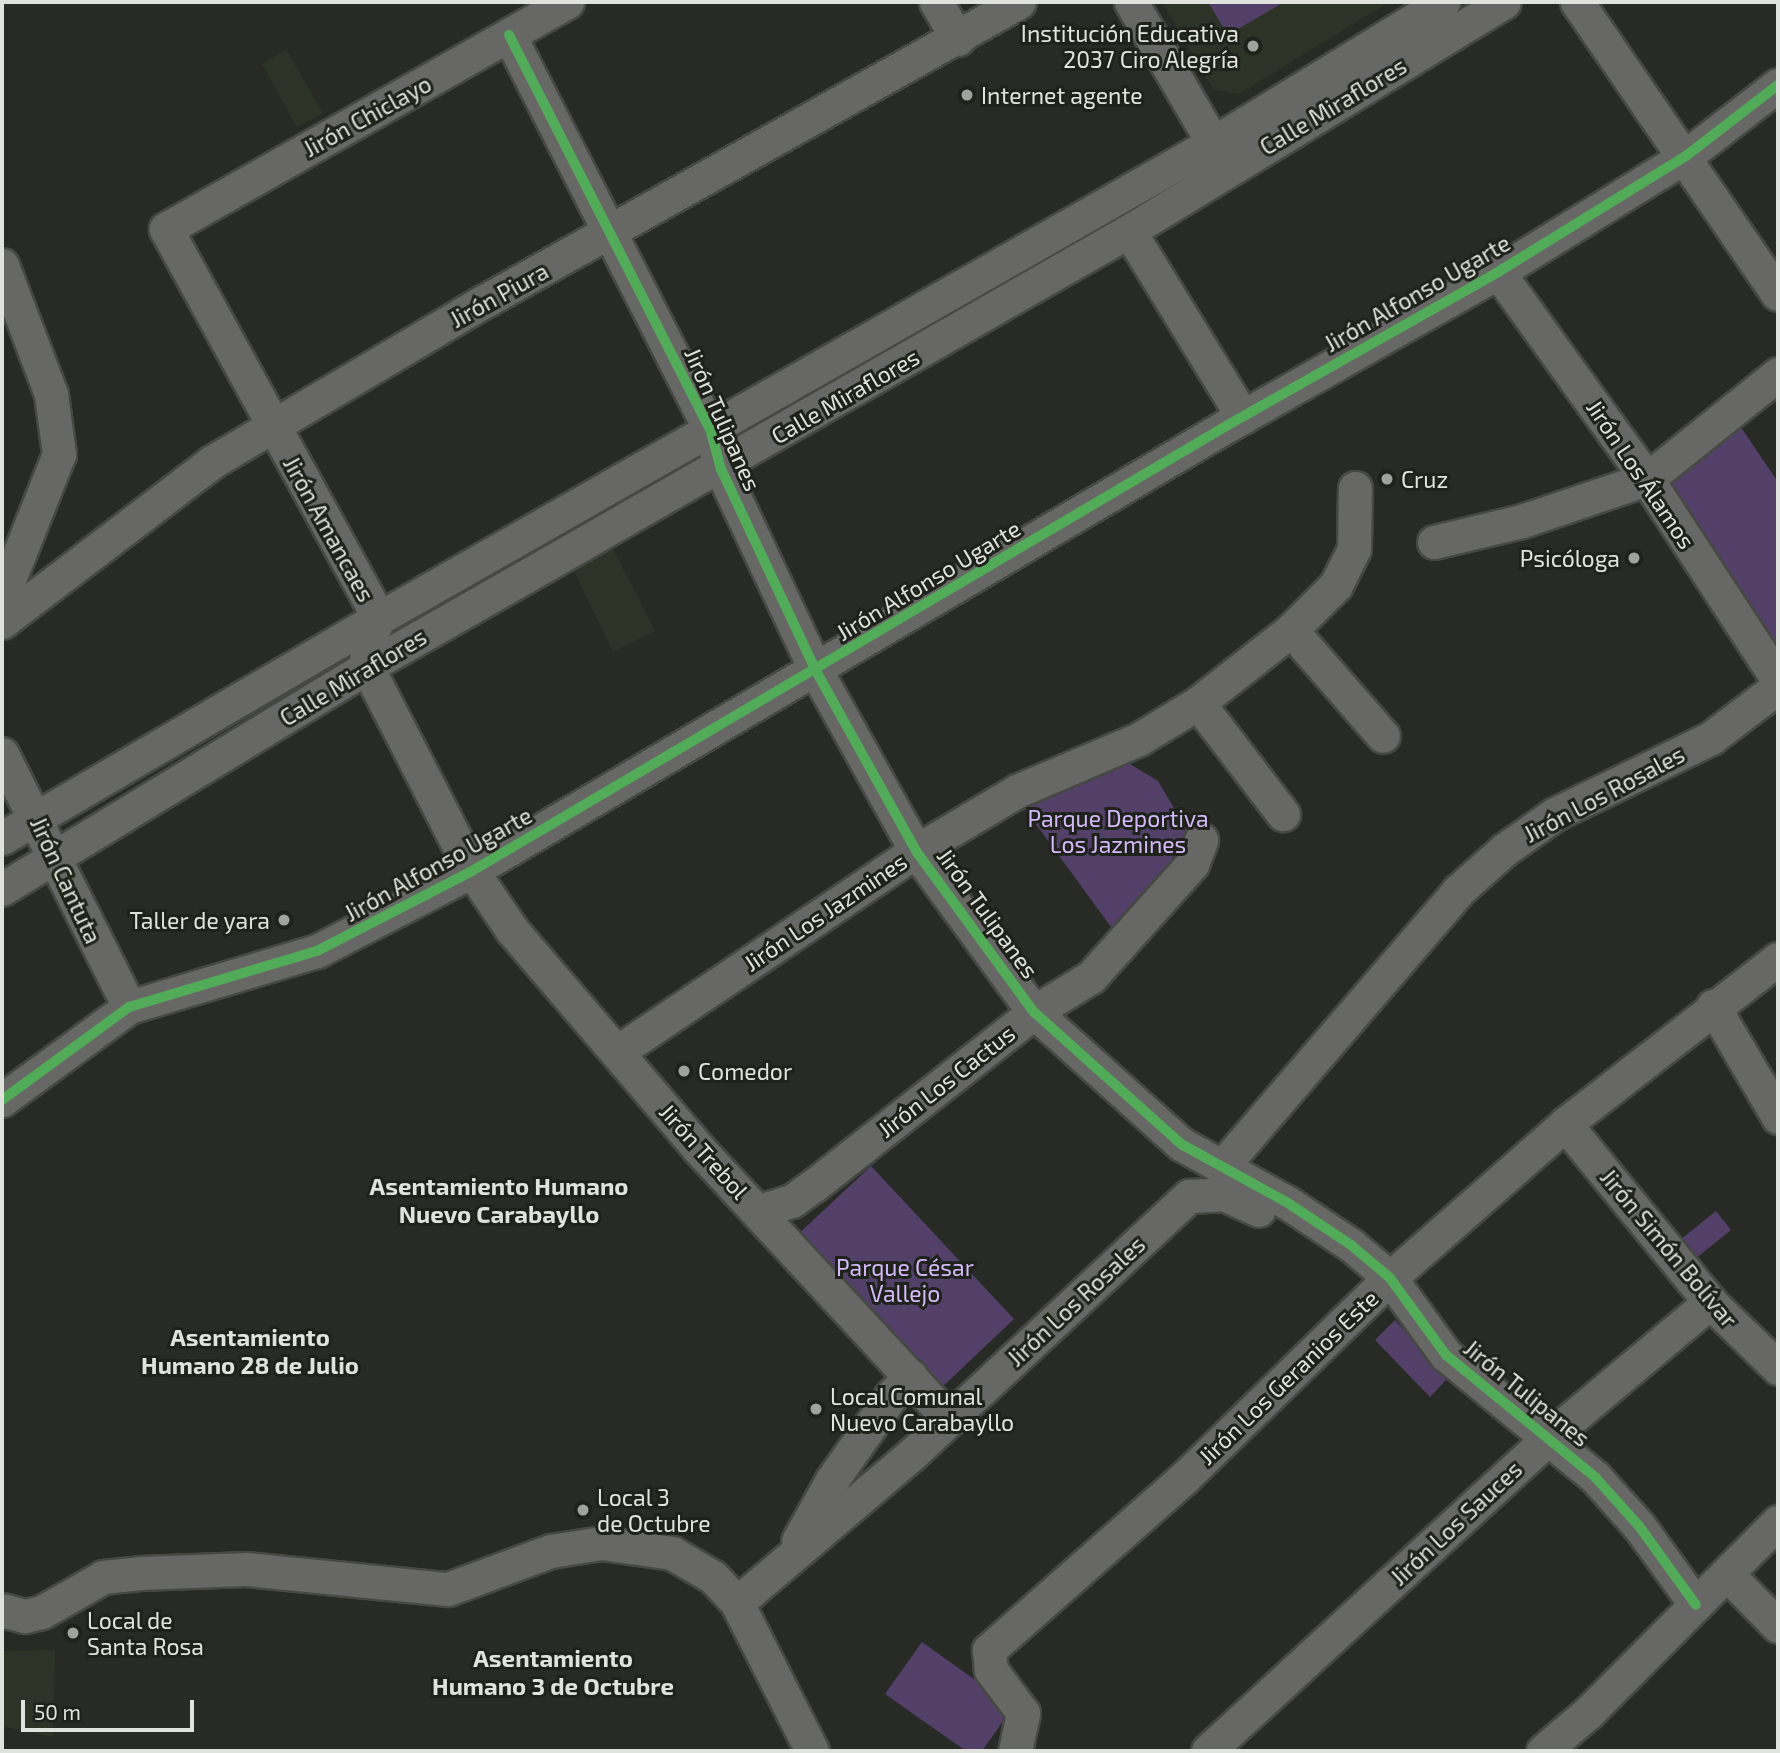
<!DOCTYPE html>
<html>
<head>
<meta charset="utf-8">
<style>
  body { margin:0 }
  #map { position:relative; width:1780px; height:1753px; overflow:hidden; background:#282a25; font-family:"Exo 2",sans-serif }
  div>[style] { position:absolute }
  .built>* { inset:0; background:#2d3427 }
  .green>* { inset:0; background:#524069 }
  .roads { filter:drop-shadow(2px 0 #464844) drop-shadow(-2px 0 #464844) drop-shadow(0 2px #464844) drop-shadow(0 -2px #464844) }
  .minor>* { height:33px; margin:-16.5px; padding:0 16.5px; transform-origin:16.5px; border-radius:16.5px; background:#676865 }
  .cycleway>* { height:10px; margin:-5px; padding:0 5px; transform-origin:5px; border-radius:5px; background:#51ab58 }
  .dots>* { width:19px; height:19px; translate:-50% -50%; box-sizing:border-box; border:4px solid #1e221a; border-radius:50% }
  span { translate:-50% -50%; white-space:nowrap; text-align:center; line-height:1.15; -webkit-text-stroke:6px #1e221a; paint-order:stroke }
  .poi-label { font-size:23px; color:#e0e3dd }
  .right { translate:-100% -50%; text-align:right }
  .left { translate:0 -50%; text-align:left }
  .street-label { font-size:23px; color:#e0e3dd }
  .park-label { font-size:23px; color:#d4b9f9 }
  .neighbourhood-label { font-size:24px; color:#e0e3dd; font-weight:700 }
  .frame { position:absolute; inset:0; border:4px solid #e0e3dd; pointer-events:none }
  .scale { position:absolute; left:21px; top:1700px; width:173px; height:32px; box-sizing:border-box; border:4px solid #e0e3dd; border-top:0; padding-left:9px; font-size:21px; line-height:24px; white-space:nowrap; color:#e0e3dd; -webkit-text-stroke:5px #1e221a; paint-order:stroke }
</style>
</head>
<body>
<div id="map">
  <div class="built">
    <i style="clip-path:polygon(1162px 2px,1389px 2px,1239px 94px,1214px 90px)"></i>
    <i style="clip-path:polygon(286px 49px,323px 113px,297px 127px,262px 64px)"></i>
    <i style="clip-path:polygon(611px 545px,655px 631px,613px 652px,572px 567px)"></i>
    <i style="clip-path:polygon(55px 1650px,53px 1737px,2px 1726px,2px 1651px)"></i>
  </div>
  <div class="green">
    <i style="clip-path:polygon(1208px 2px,1284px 2px,1228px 35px)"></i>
    <i style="clip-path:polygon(1736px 420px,1778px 482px,1778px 666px,1658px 482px)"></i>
    <i style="clip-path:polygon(1125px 761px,1158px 781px,1187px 830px,1162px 877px,1111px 927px,1022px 805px)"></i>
    <i style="clip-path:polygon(871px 1166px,1014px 1319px,936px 1393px,793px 1239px)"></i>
    <i style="clip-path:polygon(1716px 1211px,1731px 1230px,1690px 1263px,1675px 1244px)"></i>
    <i style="clip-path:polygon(1395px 1320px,1448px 1378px,1430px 1397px,1375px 1340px)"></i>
    <i style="clip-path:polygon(922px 1642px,1013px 1707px,982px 1751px,966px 1751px,885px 1694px)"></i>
  </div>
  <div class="roads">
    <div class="minor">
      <i style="left:567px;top:2px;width:461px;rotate:150.5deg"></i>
      <i style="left:166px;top:229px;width:443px;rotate:61.3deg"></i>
      <i style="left:379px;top:618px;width:28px;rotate:117deg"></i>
      <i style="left:366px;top:643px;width:24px;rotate:88deg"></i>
      <i style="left:367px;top:667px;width:229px;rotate:62.8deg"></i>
      <i style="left:472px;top:871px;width:71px;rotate:55.9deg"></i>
      <i style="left:512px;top:930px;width:287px;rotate:49.5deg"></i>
      <i style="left:698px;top:1148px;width:369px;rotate:47.2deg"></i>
      <i style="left:936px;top:2px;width:43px;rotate:59.3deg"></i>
      <i style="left:1131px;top:2px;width:163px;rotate:59.8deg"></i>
      <i style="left:1577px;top:2px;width:354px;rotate:55.5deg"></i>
      <i style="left:509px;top:35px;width:445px;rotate:63deg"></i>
      <i style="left:711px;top:432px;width:38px;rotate:75deg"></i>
      <i style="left:721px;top:469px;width:223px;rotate:64.8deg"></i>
      <i style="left:816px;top:671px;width:206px;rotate:60.9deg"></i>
      <i style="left:916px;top:851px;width:200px;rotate:53.8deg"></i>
      <i style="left:1034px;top:1012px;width:198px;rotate:41.9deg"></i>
      <i style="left:1181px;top:1144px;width:122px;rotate:28.9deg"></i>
      <i style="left:1288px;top:1203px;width:76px;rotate:33.7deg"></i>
      <i style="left:1351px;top:1245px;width:51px;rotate:40.2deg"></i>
      <i style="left:1390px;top:1278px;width:95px;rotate:54deg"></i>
      <i style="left:1446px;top:1355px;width:193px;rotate:39.3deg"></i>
      <i style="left:1595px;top:1477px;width:66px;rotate:48.1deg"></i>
      <i style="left:1639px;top:1526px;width:97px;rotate:54.2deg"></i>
      <i style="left:1129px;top:231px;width:218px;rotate:58.5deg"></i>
      <i style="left:2px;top:265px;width:138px;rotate:69.2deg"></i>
      <i style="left:51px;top:394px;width:61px;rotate:82.4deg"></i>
      <i style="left:59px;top:454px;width:154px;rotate:111.7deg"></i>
      <i style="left:1498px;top:272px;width:255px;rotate:54.3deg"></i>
      <i style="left:1647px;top:479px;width:240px;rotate:56.9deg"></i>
      <i style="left:1434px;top:542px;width:90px;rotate:-13.4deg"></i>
      <i style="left:1522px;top:521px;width:132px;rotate:-18.6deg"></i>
      <i style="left:1647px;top:479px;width:168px;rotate:-38.7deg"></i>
      <i style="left:2px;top:622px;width:264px;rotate:-37.3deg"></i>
      <i style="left:212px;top:462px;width:315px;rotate:-30.6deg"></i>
      <i style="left:483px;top:302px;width:614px;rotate:-29.24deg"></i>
      <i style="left:1291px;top:630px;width:140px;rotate:49deg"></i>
      <i style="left:1198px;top:703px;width:140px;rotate:52.6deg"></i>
      <i style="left:2px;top:754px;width:283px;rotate:63.3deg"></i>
      <i style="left:2px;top:838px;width:436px;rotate:-30.3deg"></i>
      <i style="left:379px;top:618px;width:960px;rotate:-29.66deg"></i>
      <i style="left:1213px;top:143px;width:270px;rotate:-31.5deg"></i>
      <i style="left:2px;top:889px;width:427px;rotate:-31.3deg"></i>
      <i style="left:367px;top:667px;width:878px;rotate:-29.78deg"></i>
      <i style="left:1129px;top:231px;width:439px;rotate:-31.4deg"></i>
      <i style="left:1713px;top:1006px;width:129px;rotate:59.6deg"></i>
      <i style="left:617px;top:1052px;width:360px;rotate:-33.9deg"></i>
      <i style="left:916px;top:851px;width:117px;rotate:-30.7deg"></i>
      <i style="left:1017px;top:791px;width:133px;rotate:-23.1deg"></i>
      <i style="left:1139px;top:739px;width:69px;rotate:-31.4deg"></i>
      <i style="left:1198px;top:703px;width:118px;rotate:-38.1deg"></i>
      <i style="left:1291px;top:630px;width:64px;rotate:-45deg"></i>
      <i style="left:1336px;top:585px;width:40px;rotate:-63.4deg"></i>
      <i style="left:1354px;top:549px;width:61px;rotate:-89.1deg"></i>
      <i style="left:2px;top:1100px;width:157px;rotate:-36.2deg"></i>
      <i style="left:129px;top:1007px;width:196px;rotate:-16.6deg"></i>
      <i style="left:317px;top:951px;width:174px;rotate:-27.3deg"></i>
      <i style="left:472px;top:871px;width:878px;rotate:-30.54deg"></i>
      <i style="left:1228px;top:425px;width:310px;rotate:-29.5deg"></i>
      <i style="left:1498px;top:272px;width:221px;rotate:-31.7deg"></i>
      <i style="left:1686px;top:156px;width:116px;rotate:-37.7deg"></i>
      <i style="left:1565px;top:1124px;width:230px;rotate:50.8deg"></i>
      <i style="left:1710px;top:1302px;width:95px;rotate:44.1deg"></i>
      <i style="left:1221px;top:1168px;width:365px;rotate:-49.4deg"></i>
      <i style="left:1458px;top:891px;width:62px;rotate:-41.7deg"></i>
      <i style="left:1504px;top:850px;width:62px;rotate:-35.2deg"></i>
      <i style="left:1555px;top:814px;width:174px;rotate:-26deg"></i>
      <i style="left:1711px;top:738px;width:84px;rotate:-37.3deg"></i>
      <i style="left:759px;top:1211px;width:34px;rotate:-17deg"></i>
      <i style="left:792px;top:1201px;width:26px;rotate:-36deg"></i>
      <i style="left:813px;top:1186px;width:281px;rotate:-38.2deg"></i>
      <i style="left:1034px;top:1012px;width:67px;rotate:-31.6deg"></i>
      <i style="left:1091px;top:977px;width:152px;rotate:-48.2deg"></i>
      <i style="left:1192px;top:864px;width:26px;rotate:-69deg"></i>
      <i style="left:798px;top:1541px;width:70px;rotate:-60.9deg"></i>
      <i style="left:832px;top:1480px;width:103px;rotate:-54.9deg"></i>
      <i style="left:891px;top:1396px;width:28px;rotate:-46deg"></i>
      <i style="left:1727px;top:1574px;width:73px;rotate:45.6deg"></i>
      <i style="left:737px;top:1603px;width:228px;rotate:-40.4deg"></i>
      <i style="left:911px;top:1455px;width:380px;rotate:-43deg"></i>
      <i style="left:1189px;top:1196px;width:35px;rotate:-3deg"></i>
      <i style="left:1224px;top:1194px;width:38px;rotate:25deg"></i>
      <i style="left:2px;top:1610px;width:24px;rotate:15deg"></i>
      <i style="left:25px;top:1616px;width:17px;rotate:-13deg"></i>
      <i style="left:42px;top:1612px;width:70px;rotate:-29.8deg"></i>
      <i style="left:103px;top:1577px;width:37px;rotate:-6deg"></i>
      <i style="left:140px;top:1573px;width:106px;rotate:-2.2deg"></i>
      <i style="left:246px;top:1569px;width:203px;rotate:5.7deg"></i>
      <i style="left:448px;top:1589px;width:110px;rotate:-20.3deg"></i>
      <i style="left:551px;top:1551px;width:51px;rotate:-9.1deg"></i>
      <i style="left:601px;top:1543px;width:72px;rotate:8deg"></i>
      <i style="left:672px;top:1553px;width:48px;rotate:30.3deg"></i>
      <i style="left:713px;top:1577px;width:35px;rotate:47deg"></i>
      <i style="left:737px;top:1603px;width:166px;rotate:63.1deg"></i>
      <i style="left:1015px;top:1751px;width:39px;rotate:-78deg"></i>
      <i style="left:1023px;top:1713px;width:54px;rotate:-126.7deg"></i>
      <i style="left:991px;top:1670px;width:20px;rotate:-96deg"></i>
      <i style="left:989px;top:1650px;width:260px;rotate:-41.4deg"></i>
      <i style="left:1184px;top:1478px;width:287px;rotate:-44.2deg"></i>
      <i style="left:1390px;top:1278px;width:233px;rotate:-41.3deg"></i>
      <i style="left:1565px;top:1124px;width:269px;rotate:-37.8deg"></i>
      <i style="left:1208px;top:1751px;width:462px;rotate:-42.6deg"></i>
      <i style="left:1548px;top:1438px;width:212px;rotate:-40deg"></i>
      <i style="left:1543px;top:1751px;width:60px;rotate:-40.3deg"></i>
      <i style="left:1589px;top:1712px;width:268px;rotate:-45.2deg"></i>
    </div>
  </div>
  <div class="cycleway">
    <i style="left:509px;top:35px;width:445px;rotate:63deg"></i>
    <i style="left:711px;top:432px;width:38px;rotate:75deg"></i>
    <i style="left:721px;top:469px;width:223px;rotate:64.8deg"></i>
    <i style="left:816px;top:671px;width:206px;rotate:60.9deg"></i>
    <i style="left:916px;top:851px;width:200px;rotate:53.8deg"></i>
    <i style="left:1034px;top:1012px;width:198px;rotate:41.9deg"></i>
    <i style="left:1181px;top:1144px;width:122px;rotate:28.9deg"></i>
    <i style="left:1288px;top:1203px;width:76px;rotate:33.7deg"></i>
    <i style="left:1351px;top:1245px;width:51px;rotate:40.2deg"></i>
    <i style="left:1390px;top:1278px;width:95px;rotate:54deg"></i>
    <i style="left:1446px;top:1355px;width:193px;rotate:39.3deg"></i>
    <i style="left:1595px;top:1477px;width:66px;rotate:48.1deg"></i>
    <i style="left:1639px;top:1526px;width:97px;rotate:54.2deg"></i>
    <i style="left:2px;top:1100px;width:157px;rotate:-36.2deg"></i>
    <i style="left:129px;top:1007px;width:196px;rotate:-16.6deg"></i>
    <i style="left:317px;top:951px;width:174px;rotate:-27.3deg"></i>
    <i style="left:472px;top:871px;width:878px;rotate:-30.54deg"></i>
    <i style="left:1228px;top:425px;width:310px;rotate:-29.5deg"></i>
    <i style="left:1498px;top:272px;width:221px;rotate:-31.7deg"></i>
    <i style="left:1686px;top:156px;width:116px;rotate:-37.7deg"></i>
  </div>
  <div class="dots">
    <i style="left:1253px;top:46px;background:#a0a29d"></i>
    <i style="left:967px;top:95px;background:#a0a29d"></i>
    <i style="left:1387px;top:479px;background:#a0a29d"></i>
    <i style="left:1634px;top:558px;background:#a0a29d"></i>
    <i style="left:284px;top:920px;background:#a0a29d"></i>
    <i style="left:684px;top:1071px;background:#a0a29d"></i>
    <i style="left:816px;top:1409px;background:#a0a29d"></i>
    <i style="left:583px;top:1510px;background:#a0a29d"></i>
    <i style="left:73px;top:1633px;background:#a0a29d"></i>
  </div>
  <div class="poi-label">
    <span class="right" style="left:1239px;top:46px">Institución Educativa<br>2037 Ciro Alegría</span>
    <span class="left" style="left:981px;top:95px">Internet agente</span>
    <span class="left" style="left:1401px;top:479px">Cruz</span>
    <span class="right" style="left:1620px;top:558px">Psicóloga</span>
    <span class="right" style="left:270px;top:920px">Taller de yara</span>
    <span class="left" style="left:698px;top:1071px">Comedor</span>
    <span class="left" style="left:830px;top:1409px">Local Comunal<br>Nuevo Carabayllo</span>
    <span class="left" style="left:597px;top:1510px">Local 3<br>de Octubre</span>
    <span class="left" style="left:87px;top:1633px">Local de<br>Santa Rosa</span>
  </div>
  <div class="street-label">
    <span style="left:1333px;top:106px;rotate:-31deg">Calle Miraflores</span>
    <span style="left:367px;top:116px;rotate:-29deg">Jirón Chiclayo</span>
    <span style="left:1417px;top:293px;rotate:-30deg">Jirón Alfonso Ugarte</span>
    <span style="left:499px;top:295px;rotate:-29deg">Jirón Piura</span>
    <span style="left:845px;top:396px;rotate:-30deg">Calle Miraflores</span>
    <span style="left:723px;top:419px;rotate:66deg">Jirón Tulipanes</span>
    <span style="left:1641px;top:474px;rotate:56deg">Jirón Los Álamos</span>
    <span style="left:329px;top:529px;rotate:61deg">Jirón Amancaes</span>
    <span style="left:928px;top:580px;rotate:-31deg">Jirón Alfonso Ugarte</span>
    <span style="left:353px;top:677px;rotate:-31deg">Calle Miraflores</span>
    <span style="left:1604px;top:794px;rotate:-28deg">Jirón Los Rosales</span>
    <span style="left:438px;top:864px;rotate:-29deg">Jirón Alfonso Ugarte</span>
    <span style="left:66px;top:880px;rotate:65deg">Jirón Cantuta</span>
    <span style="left:825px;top:912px;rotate:-34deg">Jirón Los Jazmines</span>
    <span style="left:988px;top:913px;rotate:54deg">Jirón Tulipanes</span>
    <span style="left:946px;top:1081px;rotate:-38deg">Jirón Los Cactus</span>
    <span style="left:704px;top:1151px;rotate:48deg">Jirón Trebol</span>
    <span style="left:1669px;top:1248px;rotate:50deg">Jirón Simón Bolívar</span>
    <span style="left:1076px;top:1301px;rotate:-43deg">Jirón Los Rosales</span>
    <span style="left:1288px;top:1377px;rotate:-44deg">Jirón Los Geranios Este</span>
    <span style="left:1527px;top:1393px;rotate:39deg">Jirón Tulipanes</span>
    <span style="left:1456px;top:1523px;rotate:-43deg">Jirón Los Sauces</span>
  </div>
  <div class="park-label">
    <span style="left:1118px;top:831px">Parque Deportiva<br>Los Jazmines</span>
    <span style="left:905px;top:1280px">Parque César<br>Vallejo</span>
  </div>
  <div class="neighbourhood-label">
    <span style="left:499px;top:1200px">Asentamiento Humano<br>Nuevo Carabayllo</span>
    <span style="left:250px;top:1351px">Asentamiento<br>Humano 28 de Julio</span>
    <span style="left:553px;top:1672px">Asentamiento<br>Humano 3 de Octubre</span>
  </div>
  <div class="frame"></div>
  <div class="scale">50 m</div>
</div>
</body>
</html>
